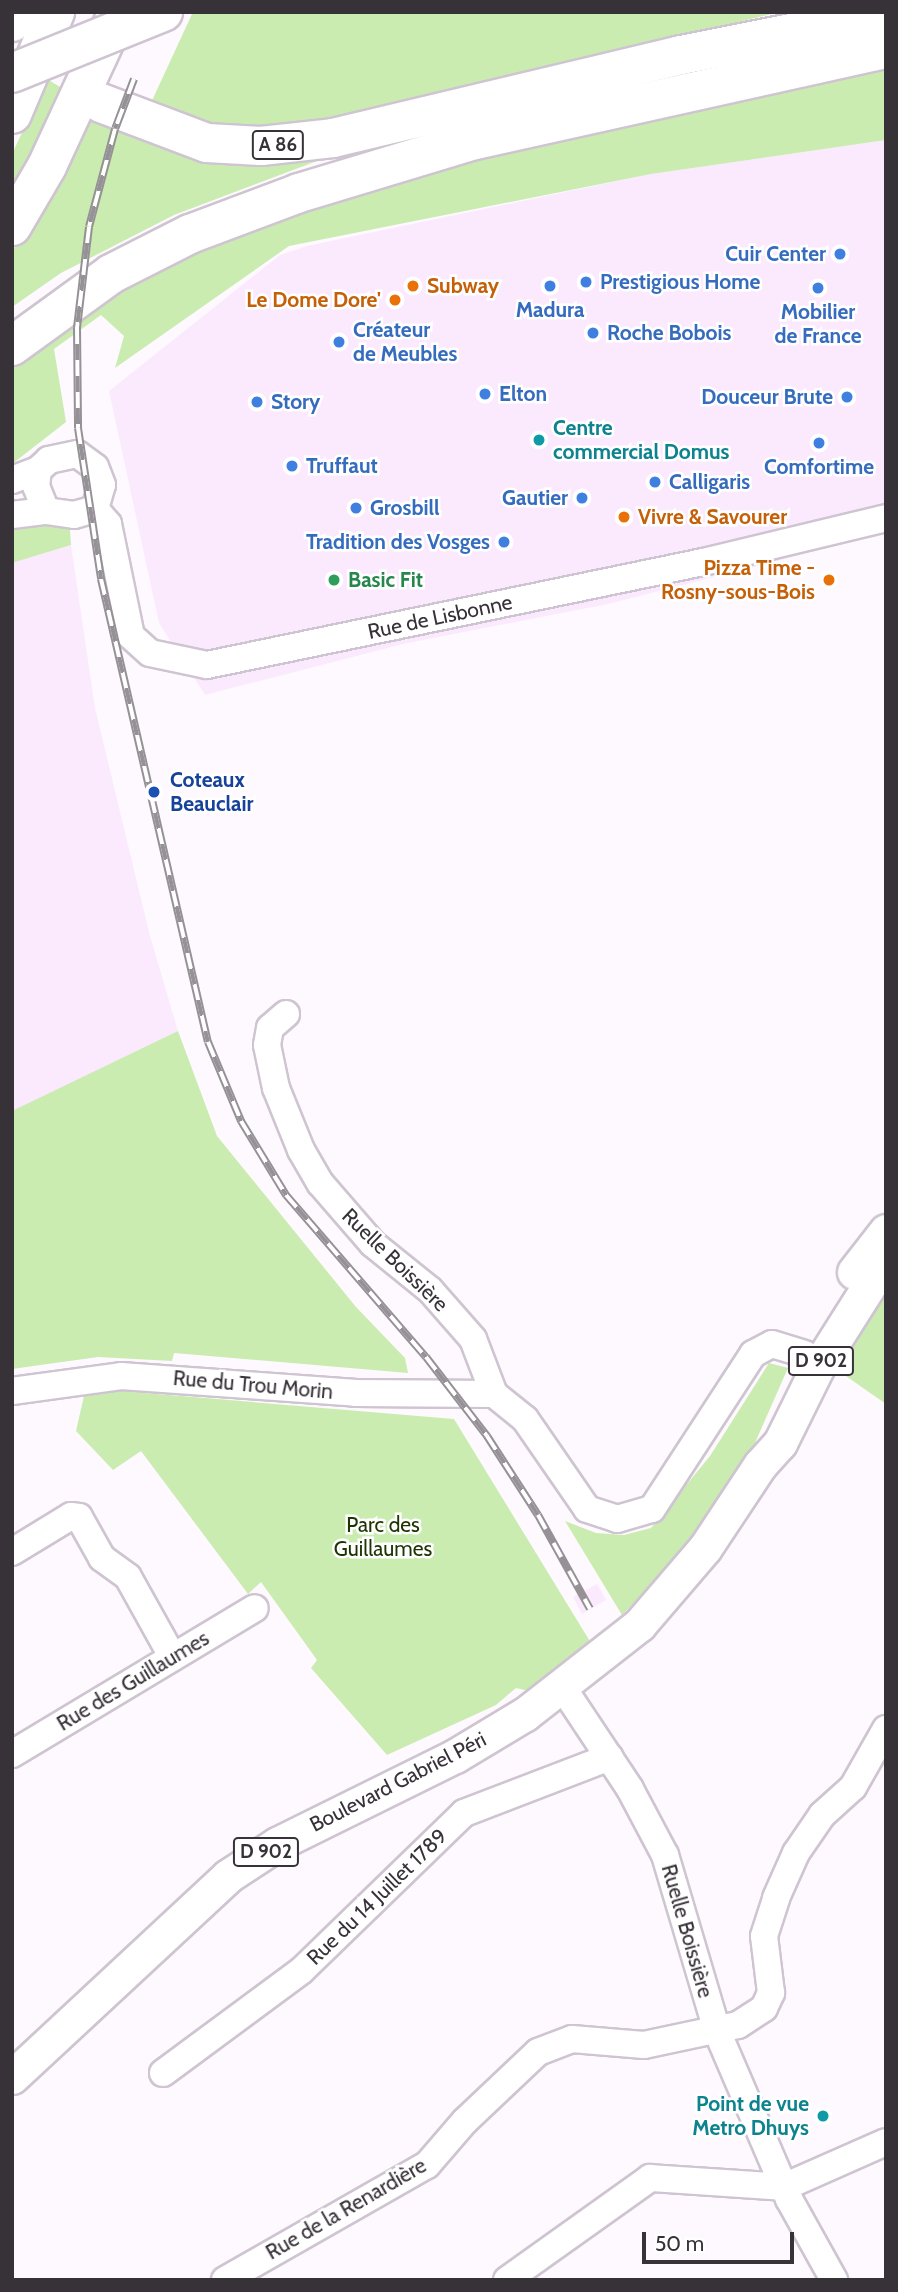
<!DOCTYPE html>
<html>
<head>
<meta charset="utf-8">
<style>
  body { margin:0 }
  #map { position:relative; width:898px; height:2292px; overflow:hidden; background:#fef9fe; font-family:Cabin,sans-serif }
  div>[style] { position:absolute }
  .built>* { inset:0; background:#fbeafe }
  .green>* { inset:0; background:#cbecb0 }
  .roads { filter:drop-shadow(2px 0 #cfc4d1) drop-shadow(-2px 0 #cfc4d1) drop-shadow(0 2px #cfc4d1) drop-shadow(0 -2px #cfc4d1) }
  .minor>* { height:26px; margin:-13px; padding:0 13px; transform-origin:13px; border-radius:13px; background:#fff }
  .major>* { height:33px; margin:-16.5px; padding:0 16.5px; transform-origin:16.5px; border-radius:16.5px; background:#fff }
  .highway>* { height:38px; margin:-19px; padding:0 19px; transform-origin:19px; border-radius:19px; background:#fff }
  .rail>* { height:8px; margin-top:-4px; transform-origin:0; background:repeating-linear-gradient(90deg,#fff 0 16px,#969196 0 32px); box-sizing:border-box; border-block:2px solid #969196 }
  .bridges { filter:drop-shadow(2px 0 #cfc4d1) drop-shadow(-2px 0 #cfc4d1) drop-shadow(0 2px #cfc4d1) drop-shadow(0 -2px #cfc4d1) }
  .highway-bridge>* { height:38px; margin:-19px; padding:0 19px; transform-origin:19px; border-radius:19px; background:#fff }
  .dots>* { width:19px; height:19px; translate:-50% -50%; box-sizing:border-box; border:4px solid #fff; border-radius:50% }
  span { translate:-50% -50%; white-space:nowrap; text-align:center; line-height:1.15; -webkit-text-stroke:5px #fff; paint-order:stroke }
  .shield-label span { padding:2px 5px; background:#fff; border:2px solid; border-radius:5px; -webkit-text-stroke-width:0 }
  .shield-label { font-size:19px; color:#373238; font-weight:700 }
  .shop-label { font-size:21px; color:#366cbe; font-weight:700 }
  .right { translate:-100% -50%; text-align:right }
  .left { translate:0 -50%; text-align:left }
  .food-label { font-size:21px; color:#c56008; font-weight:700 }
  .culture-label { font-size:21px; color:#0d838f; font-weight:700 }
  .leisure-label { font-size:21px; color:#27864d; font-weight:700 }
  .street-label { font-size:21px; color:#373238 }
  .transit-label { font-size:21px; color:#164399; font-weight:700 }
  .park-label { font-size:21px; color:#1e3403 }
  .frame { position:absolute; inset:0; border:14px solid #373238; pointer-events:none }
  .scale { position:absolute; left:642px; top:2232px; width:152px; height:32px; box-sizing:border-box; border:4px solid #373238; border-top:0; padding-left:9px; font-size:21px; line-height:24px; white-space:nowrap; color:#373238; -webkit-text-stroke:5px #fff; paint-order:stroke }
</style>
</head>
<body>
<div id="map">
  <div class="built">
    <i style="clip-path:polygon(886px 140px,886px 533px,608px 604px,403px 644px,205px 695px,159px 623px,109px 391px,280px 255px,307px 246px,651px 174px)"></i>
    <i style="clip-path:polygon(71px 545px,95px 708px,150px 936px,178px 1031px,12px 1114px,12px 563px)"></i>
    <i style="clip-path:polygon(597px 1584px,606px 1600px,582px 1614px,573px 1597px)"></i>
  </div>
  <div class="green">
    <i style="clip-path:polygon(201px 12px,779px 12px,301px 130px,202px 124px,149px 107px,192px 14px)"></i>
    <i style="clip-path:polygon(886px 59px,886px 140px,651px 174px,289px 246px,115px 368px,124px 336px,101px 315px,54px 349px,66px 422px,12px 464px,12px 355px,164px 255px,374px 185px)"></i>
    <i style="clip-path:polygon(47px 79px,65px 90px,12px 201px,12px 154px)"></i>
    <i style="clip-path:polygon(87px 112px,173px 152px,232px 163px,333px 155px,174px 215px,61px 273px,12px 307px,12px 252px)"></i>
    <i style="clip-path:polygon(37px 520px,70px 530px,71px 545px,12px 563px,12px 524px)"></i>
    <i style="clip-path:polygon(178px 1031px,217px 1136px,356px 1307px,405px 1358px,408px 1373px,174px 1353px,172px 1361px,98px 1357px,12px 1369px,12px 1111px)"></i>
    <i style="clip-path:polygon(886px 1290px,886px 1404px,833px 1367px)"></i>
    <i style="clip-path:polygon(769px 1363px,788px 1368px,751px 1452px,723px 1499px,677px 1559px,622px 1615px,565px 1521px,596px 1533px,624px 1535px,651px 1528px,710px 1456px)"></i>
    <i style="clip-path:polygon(121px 1391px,454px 1419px,591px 1643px,529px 1691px,516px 1688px,496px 1705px,387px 1755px,311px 1668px,317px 1660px,261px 1582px,248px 1594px,141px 1451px,113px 1470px,76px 1431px,84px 1396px)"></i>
  </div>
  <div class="roads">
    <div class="minor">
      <i style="left:12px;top:480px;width:28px;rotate:-21deg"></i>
      <i style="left:95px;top:509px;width:20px;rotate:49deg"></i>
      <i style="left:108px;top:524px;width:114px;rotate:78.4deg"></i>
      <i style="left:131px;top:636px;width:25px;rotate:42deg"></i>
      <i style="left:150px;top:653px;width:58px;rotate:11.9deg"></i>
      <i style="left:207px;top:665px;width:507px;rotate:-11.73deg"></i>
      <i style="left:703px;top:562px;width:188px;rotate:-13.5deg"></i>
      <i style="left:12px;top:515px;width:34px;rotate:-7deg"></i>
      <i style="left:46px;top:511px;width:28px;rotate:8deg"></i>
      <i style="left:74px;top:515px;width:22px;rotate:-16deg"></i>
      <i style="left:95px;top:509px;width:25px;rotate:-74deg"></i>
      <i style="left:102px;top:485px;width:19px;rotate:-111deg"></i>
      <i style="left:95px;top:467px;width:22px;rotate:-144deg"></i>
      <i style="left:77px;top:454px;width:29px;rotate:168deg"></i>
      <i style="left:49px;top:460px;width:15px;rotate:138deg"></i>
      <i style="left:38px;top:470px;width:16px;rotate:97deg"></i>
      <i style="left:36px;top:486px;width:27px;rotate:68deg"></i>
      <i style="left:286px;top:1014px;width:21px;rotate:139deg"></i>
      <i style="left:270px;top:1028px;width:17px;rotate:100deg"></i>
      <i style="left:267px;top:1045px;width:44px;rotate:78.2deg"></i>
      <i style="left:276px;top:1088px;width:67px;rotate:68deg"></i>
      <i style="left:301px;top:1150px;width:39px;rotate:60deg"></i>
      <i style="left:321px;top:1184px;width:79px;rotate:49.1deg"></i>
      <i style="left:373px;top:1244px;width:73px;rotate:38.9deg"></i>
      <i style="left:430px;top:1290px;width:65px;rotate:48.7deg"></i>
      <i style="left:473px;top:1339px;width:59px;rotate:69.1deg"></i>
      <i style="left:494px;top:1394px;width:40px;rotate:39deg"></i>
      <i style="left:525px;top:1419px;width:109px;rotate:55.4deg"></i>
      <i style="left:587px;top:1509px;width:32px;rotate:18deg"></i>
      <i style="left:617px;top:1519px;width:36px;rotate:-16deg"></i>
      <i style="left:652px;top:1509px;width:185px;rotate:-56.9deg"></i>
      <i style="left:753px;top:1354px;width:21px;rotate:-28deg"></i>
      <i style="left:772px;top:1344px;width:34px;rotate:17deg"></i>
      <i style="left:12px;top:1391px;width:110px;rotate:-7.8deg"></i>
      <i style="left:121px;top:1376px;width:236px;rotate:4.1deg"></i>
      <i style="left:356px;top:1393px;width:138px;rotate:0.4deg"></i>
      <i style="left:12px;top:1552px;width:69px;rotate:-31.4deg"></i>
      <i style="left:71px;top:1516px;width:8px;rotate:7deg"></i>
      <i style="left:79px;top:1517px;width:47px;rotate:60.7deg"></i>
      <i style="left:102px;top:1558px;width:32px;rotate:36deg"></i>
      <i style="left:128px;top:1577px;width:90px;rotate:60.9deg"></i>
      <i style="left:563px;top:1688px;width:121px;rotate:56.4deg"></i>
      <i style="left:630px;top:1789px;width:75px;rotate:62.1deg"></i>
      <i style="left:665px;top:1855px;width:184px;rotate:73.5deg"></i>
      <i style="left:717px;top:2031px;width:183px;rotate:66.8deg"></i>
      <i style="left:789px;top:2199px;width:93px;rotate:60.9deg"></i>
      <i style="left:12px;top:1754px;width:283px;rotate:-31deg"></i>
      <i style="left:163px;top:2073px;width:172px;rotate:-36.5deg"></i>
      <i style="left:301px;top:1971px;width:227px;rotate:-44.1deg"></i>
      <i style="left:464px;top:1813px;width:156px;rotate:-21deg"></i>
      <i style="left:784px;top:2187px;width:111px;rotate:-23.8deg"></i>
      <i style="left:225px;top:2280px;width:232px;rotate:-29.7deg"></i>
      <i style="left:427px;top:2165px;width:58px;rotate:-49.2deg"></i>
      <i style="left:465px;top:2121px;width:100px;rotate:-43.4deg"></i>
      <i style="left:538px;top:2052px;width:36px;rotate:-21deg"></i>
      <i style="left:572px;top:2039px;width:72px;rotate:4.8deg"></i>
      <i style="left:644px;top:2045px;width:96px;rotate:-12deg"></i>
      <i style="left:738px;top:2025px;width:31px;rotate:-33deg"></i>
      <i style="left:764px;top:2008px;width:17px;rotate:-65deg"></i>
      <i style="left:771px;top:1993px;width:57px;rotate:-97deg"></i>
      <i style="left:764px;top:1936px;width:40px;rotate:-72deg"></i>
      <i style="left:776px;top:1898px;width:49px;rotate:-66deg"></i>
      <i style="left:796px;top:1853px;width:46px;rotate:-55.6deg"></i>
      <i style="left:822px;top:1815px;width:42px;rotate:-42.1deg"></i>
      <i style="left:853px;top:1787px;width:67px;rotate:-60.4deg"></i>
      <i style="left:507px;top:2280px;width:176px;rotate:-35.5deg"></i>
      <i style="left:650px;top:2178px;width:134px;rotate:3.8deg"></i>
    </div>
    <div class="major">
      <i style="left:854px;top:1272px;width:52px;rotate:-52deg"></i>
      <i style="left:12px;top:2077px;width:295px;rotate:-42.9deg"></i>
      <i style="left:228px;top:1876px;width:59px;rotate:-33.1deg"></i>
      <i style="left:277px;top:1844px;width:199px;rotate:-26.3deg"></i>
      <i style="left:455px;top:1756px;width:82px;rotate:-31deg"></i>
      <i style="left:525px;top:1714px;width:145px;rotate:-38deg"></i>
      <i style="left:639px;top:1625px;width:101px;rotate:-49.4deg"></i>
      <i style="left:705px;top:1548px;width:100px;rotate:-56.5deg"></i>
      <i style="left:760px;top:1465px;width:30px;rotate:-48deg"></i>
      <i style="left:780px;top:1443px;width:84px;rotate:-63.7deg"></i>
      <i style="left:817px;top:1368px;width:129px;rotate:-57.7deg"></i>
    </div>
    <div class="highway">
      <i style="left:12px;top:22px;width:11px;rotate:-68deg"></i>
      <i style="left:101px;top:103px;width:113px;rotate:20.7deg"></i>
      <i style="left:207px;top:143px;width:54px;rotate:3.2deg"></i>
      <i style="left:261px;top:146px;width:72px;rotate:-6.3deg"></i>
      <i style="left:333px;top:138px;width:358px;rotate:-13.4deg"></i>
      <i style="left:681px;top:55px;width:209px;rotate:-11.3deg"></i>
      <i style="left:12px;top:114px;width:111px;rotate:-67.1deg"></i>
      <i style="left:12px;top:226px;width:69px;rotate:-59.7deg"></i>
      <i style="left:47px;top:166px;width:170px;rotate:-65.2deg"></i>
      <i style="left:12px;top:346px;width:122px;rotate:-36deg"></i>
      <i style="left:111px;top:274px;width:89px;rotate:-26.9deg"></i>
      <i style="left:190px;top:234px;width:116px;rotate:-20.6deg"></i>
      <i style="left:299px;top:193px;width:184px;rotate:-16.8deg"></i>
      <i style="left:475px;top:140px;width:421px;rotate:-12.5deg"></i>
    </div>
  </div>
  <div class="rail">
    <i style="left:134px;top:79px;width:53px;rotate:110.8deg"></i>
    <i style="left:115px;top:129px;width:101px;rotate:104.9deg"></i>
    <i style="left:89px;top:227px;width:102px;rotate:96.8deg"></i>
    <i style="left:77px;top:328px;width:100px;rotate:89.4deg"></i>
    <i style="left:78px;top:428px;width:153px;rotate:81.3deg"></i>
    <i style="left:101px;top:579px;width:475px;rotate:77deg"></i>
    <i style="left:208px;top:1042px;width:86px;rotate:67.3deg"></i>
    <i style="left:241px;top:1121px;width:87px;rotate:58.7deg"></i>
    <i style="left:286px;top:1195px;width:214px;rotate:49.2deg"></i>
    <i style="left:426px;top:1357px;width:100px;rotate:52.3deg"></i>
    <i style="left:487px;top:1436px;width:94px;rotate:57.2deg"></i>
    <i style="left:538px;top:1515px;width:107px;rotate:61deg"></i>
  </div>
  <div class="bridges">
    <div class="highway-bridge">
      <i style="left:12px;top:73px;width:163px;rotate:-22deg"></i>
    </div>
  </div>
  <div class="dots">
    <i style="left:840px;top:254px;background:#3f7fe0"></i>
    <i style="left:586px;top:282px;background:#3f7fe0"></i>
    <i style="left:413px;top:286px;background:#e8710a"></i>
    <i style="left:550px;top:286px;background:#3f7fe0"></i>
    <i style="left:818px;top:288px;background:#3f7fe0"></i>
    <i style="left:395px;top:300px;background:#e8710a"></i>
    <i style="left:593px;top:333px;background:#3f7fe0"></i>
    <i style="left:339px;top:342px;background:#3f7fe0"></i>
    <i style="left:485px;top:394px;background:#3f7fe0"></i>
    <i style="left:847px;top:397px;background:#3f7fe0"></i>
    <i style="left:257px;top:402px;background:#3f7fe0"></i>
    <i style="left:539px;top:440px;background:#0f9aa8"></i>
    <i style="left:819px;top:443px;background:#3f7fe0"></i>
    <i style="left:292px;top:466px;background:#3f7fe0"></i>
    <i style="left:655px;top:482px;background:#3f7fe0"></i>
    <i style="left:582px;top:498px;background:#3f7fe0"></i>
    <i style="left:356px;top:508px;background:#3f7fe0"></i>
    <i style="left:624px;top:517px;background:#e8710a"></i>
    <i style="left:504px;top:542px;background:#3f7fe0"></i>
    <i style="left:334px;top:580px;background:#2e9e5b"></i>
    <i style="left:829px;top:580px;background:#e8710a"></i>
    <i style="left:154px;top:792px;background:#1a4fb4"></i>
    <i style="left:823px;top:2116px;background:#0f9aa8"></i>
  </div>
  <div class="shield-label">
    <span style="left:278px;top:145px">A 86</span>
    <span style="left:821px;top:1361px">D 902</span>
    <span style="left:266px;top:1852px">D 902</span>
  </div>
  <div class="shop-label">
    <span class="right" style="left:826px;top:254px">Cuir Center</span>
    <span class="left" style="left:600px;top:282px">Prestigious Home</span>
    <span style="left:550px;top:310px">Madura</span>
    <span style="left:818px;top:324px">Mobilier<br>de France</span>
    <span class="left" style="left:353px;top:342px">Créateur<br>de Meubles</span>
    <span class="left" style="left:607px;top:333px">Roche Bobois</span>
    <span class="left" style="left:499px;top:394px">Elton</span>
    <span class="right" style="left:833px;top:397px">Douceur Brute</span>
    <span class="left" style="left:271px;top:402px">Story</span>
    <span class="left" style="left:306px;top:466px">Truffaut</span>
    <span style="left:819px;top:467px">Comfortime</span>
    <span class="left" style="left:669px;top:482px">Calligaris</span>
    <span class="right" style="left:568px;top:498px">Gautier</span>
    <span class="left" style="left:370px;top:508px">Grosbill</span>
    <span class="right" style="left:490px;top:542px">Tradition des Vosges</span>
  </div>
  <div class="food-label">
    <span class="left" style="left:427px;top:286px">Subway</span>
    <span class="right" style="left:381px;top:300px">Le Dome Dore'</span>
    <span class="left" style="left:638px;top:517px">Vivre &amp; Savourer</span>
    <span class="right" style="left:815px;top:580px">Pizza Time -<br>Rosny-sous-Bois</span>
  </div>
  <div class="culture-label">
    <span class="left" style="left:553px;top:440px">Centre<br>commercial Domus</span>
    <span class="right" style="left:809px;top:2116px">Point de vue<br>Metro Dhuys</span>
  </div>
  <div class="leisure-label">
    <span class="left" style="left:348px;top:580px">Basic Fit</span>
  </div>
  <div class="street-label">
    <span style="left:440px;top:617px;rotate:-12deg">Rue de Lisbonne</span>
    <span style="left:395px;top:1260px;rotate:44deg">Ruelle Boissière</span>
    <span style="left:253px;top:1385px;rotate:5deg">Rue du Trou Morin</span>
    <span style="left:133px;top:1681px;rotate:-31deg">Rue des Guillaumes</span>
    <span style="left:398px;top:1782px;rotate:-27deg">Boulevard Gabriel Péri</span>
    <span style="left:377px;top:1897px;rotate:-44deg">Rue du 14 Juillet 1789</span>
    <span style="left:687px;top:1931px;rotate:74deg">Ruelle Boissière</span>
    <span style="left:346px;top:2209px;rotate:-30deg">Rue de la Renardière</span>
  </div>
  <div class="transit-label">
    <span class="left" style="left:170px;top:792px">Coteaux<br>Beauclair</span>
  </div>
  <div class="park-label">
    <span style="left:383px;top:1537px">Parc des<br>Guillaumes</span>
  </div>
  <div class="frame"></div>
  <div class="scale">50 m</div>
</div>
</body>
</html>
